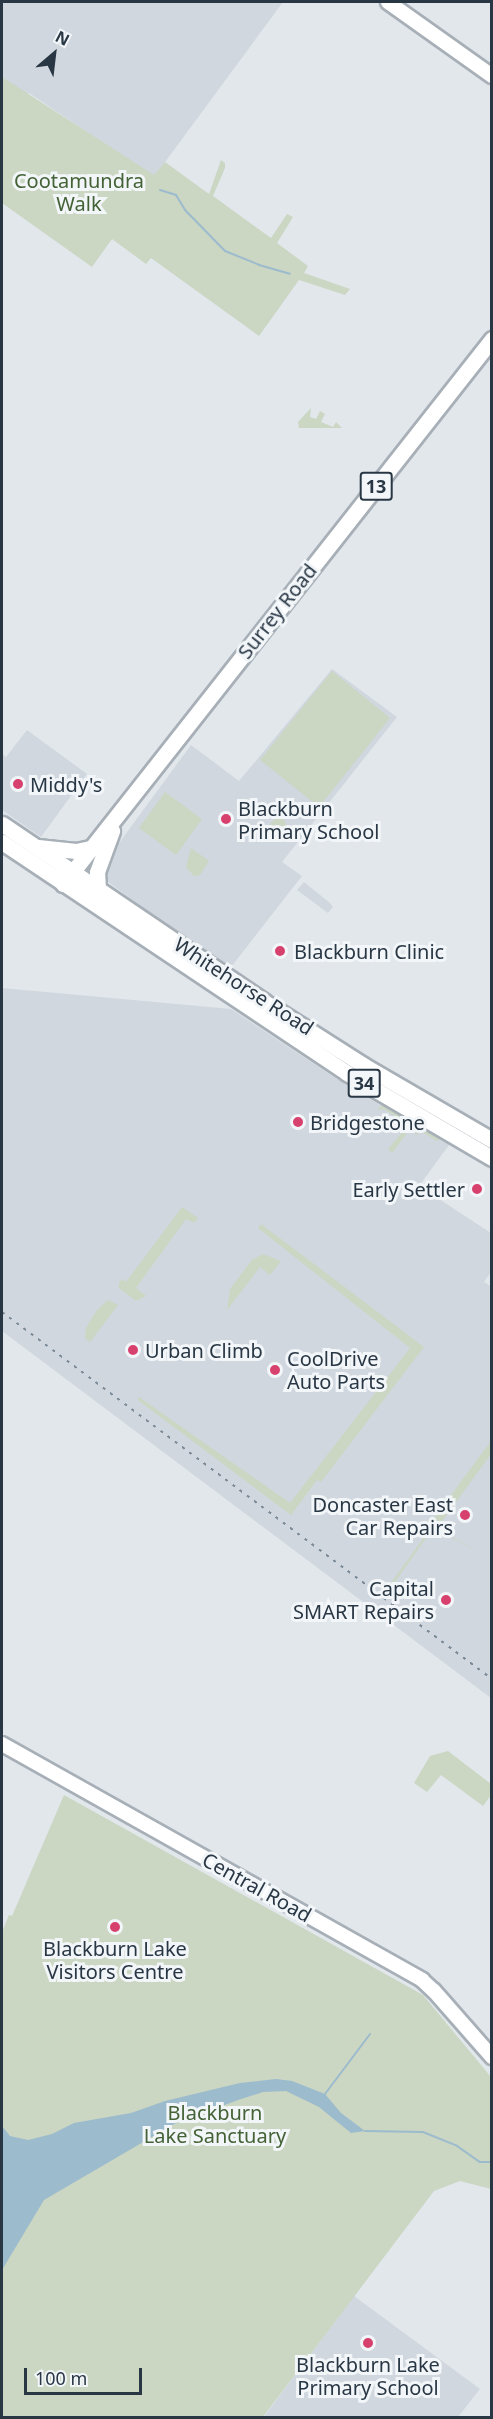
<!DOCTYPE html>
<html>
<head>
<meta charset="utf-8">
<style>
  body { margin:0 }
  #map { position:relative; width:493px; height:2419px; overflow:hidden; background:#e2e7ec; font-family:"Noto Sans",sans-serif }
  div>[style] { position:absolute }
  .built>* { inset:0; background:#d0d7de }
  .green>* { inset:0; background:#cbd6c3 }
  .water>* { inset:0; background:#9cbbcd }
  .stream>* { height:2px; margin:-1px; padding:0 1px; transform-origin:1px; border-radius:1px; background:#9cbbcd }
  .roads { filter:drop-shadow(2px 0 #a7afb7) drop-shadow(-2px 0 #a7afb7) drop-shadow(0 2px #a7afb7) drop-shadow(0 -2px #a7afb7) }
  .secondary>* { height:14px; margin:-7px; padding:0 7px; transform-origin:7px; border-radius:7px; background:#fff }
  .primary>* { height:15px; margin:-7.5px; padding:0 7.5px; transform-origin:7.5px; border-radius:7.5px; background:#fff }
  .rail>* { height:2px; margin-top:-1px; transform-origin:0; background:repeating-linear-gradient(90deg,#7b8996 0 3px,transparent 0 9px) }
  .dots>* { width:16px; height:16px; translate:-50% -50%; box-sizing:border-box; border:3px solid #f2f6f9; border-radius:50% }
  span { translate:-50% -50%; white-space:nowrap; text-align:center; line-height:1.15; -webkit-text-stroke:6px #f2f6f9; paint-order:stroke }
  .shield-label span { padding:2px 4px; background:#f2f6f9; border:2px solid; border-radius:4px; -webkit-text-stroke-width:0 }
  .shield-label { font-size:18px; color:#293745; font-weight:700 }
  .park-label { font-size:20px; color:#446235 }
  .street-label { font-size:20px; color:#293745 }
  .poi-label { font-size:20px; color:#293745 }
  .left { translate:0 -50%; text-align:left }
  .right { translate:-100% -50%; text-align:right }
  .frame { position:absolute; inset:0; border:3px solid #293745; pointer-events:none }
  .north { position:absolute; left:24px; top:24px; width:60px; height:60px; -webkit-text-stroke:4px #f2f6f9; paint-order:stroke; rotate:28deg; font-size:16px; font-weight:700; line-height:24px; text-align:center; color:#293745 }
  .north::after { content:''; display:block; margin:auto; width:21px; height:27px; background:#293745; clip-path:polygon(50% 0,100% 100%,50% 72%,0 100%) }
  .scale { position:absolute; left:24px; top:2368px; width:118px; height:27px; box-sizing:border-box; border:3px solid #293745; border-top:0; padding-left:8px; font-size:18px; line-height:21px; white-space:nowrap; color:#293745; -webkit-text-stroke:4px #f2f6f9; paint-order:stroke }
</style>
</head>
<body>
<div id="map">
  <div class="built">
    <i style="clip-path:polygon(2px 2px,283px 2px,154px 177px,29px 93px,26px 96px,2px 80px)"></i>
    <i style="clip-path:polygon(332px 669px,397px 717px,282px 862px,302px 876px,228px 971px,107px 881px,108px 858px,191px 745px,239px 781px)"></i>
    <i style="clip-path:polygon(27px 730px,87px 774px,41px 837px,2px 810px,2px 754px,6px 757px)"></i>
    <i style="clip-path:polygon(304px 882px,330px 903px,333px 907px,328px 913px,297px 890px)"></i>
    <i style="clip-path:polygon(2px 988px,231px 1009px,346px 1085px,449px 1145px,419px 1186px,491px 1233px,491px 1272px,484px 1282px,492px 1287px,491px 1698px,2px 1331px)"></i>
    <i style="clip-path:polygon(354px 2296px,480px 2389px,458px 2417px,263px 2418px)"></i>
  </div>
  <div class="green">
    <i style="clip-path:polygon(2px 77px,154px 175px,165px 162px,209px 194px,221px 160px,225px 163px,225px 168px,213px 196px,271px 238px,287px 214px,293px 217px,277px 243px,308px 266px,304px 273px,350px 289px,345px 295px,299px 280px,259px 336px,151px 258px,146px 264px,112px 239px,92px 267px,2px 203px)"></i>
    <i style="clip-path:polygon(311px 408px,310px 417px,316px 419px,320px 411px,325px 414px,321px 422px,333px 427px,336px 422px,342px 428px,299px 428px,298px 422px)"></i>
    <i style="clip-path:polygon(332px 671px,390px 718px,319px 807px,260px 760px)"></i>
    <i style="clip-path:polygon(165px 792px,202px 819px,176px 855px,139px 828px)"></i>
    <i style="clip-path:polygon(283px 811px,284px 821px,293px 835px,288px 842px,277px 842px,270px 824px)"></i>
    <i style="clip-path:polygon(191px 848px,209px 861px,200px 875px,194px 876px,186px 867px)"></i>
    <i style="clip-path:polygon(382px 1105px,440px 1139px,437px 1141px,421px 1131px,417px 1135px,410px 1129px,392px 1153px,388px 1149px,406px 1128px,406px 1124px,384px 1109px,377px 1110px)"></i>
    <i style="clip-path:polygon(182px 1207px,198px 1218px,194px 1223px,186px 1219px,136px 1288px,146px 1296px,136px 1301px,119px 1288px,119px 1283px,122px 1279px,126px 1282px)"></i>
    <i style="clip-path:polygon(261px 1224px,424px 1347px,321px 1482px,317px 1480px,291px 1515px,138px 1400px,139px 1397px,290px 1503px,410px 1348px,258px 1228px)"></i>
    <i style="clip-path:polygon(263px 1254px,281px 1261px,270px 1275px,260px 1267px,227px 1310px,230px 1289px,252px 1260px)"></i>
    <i style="clip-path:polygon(108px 1300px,118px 1305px,90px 1342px,85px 1338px,86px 1328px,97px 1310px)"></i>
    <i style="clip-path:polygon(491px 1441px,491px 1454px,437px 1528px,475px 1550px,433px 1528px,390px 1589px,388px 1587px,423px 1539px,420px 1533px,424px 1523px,434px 1518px)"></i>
    <i style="clip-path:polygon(448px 1751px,491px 1784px,491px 1795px,483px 1806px,441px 1775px,427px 1792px,414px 1783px,430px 1756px)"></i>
    <i style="clip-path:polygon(64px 1795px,423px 1995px,491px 2077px,491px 2189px,460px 2181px,434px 2191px,263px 2417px,2px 2418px,2px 1932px,9px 1915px,12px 1916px)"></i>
  </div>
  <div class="water">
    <i style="clip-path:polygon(276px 2079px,292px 2081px,325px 2094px,341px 2113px,365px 2131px,351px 2133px,319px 2107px,286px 2091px,263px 2092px,238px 2100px,174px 2124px,44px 2200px,2px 2270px,2px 2126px,10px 2136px,28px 2140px,52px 2134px,74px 2123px,131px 2113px,165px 2101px,240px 2083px)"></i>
  </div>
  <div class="stream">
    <i style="left:160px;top:190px;width:17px;rotate:17deg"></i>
    <i style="left:176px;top:195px;width:17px;rotate:59deg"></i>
    <i style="left:185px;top:210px;width:57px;rotate:45.7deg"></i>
    <i style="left:225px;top:251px;width:37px;rotate:22deg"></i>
    <i style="left:259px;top:265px;width:32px;rotate:16deg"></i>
    <i style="left:325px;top:2094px;width:75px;rotate:-53.1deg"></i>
    <i style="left:365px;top:2131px;width:58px;rotate:1deg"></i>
    <i style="left:423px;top:2132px;width:37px;rotate:22deg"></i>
    <i style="left:457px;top:2146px;width:28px;rotate:35deg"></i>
    <i style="left:480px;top:2162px;width:12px"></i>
  </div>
  <div class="roads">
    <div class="secondary">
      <i style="left:388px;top:2px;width:128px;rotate:35.4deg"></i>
      <i style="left:2px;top:1744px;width:482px;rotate:29.3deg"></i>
      <i style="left:422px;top:1980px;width:16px;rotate:43deg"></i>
      <i style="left:434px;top:1991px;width:88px;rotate:48.7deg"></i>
    </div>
    <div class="primary">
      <i style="left:2px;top:824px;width:315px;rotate:34.1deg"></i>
      <i style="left:263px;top:1001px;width:119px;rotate:32.6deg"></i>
      <i style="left:363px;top:1065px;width:149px;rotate:30.2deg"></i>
      <i style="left:2px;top:842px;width:415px;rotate:33.8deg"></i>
      <i style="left:347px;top:1073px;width:168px;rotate:30.4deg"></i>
      <i style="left:38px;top:847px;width:38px;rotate:6deg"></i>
      <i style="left:76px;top:851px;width:14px;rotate:-12deg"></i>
      <i style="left:63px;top:884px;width:694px;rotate:-51.79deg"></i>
      <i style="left:98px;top:889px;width:17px;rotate:-93deg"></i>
      <i style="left:97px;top:872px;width:44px;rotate:-69.9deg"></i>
    </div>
  </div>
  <div class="rail">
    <i style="left:2px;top:1312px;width:612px;rotate:36.83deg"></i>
  </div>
  <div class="dots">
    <i style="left:18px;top:784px;background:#d7416d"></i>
    <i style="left:226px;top:819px;background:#d7416d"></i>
    <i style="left:280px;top:951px;background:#d7416d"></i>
    <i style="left:298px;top:1122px;background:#d7416d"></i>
    <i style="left:477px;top:1189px;background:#d7416d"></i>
    <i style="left:133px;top:1350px;background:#d7416d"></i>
    <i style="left:275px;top:1370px;background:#d7416d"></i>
    <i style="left:465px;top:1515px;background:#d7416d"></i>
    <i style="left:446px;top:1600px;background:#d7416d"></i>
    <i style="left:115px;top:1927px;background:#d7416d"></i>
    <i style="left:368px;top:2343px;background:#d7416d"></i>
  </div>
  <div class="shield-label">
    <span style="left:376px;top:486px">13</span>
    <span style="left:364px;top:1083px">34</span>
  </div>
  <div class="park-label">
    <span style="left:79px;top:192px">Cootamundra<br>Walk</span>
    <span style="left:215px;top:2124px">Blackburn<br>Lake Sanctuary</span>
  </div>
  <div class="street-label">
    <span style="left:277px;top:611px;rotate:-52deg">Surrey Road</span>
    <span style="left:244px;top:986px;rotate:33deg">Whitehorse Road</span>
    <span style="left:257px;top:1887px;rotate:29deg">Central Road</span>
  </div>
  <div class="poi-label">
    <span class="left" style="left:30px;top:784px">Middy's</span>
    <span class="left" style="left:238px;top:820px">Blackburn<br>Primary School</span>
    <span class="left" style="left:294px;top:951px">Blackburn Clinic</span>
    <span class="left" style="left:310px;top:1122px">Bridgestone</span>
    <span class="right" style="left:465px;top:1189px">Early Settler</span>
    <span class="left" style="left:145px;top:1350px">Urban Climb</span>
    <span class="left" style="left:287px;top:1370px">CoolDrive<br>Auto Parts</span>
    <span class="right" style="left:453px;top:1516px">Doncaster East<br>Car Repairs</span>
    <span class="right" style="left:434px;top:1600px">Capital<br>SMART Repairs</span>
    <span style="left:115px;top:1960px">Blackburn Lake<br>Visitors Centre</span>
    <span style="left:368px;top:2376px">Blackburn Lake<br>Primary School</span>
  </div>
  <div class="frame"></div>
  <div class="north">N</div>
  <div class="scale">100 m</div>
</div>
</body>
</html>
